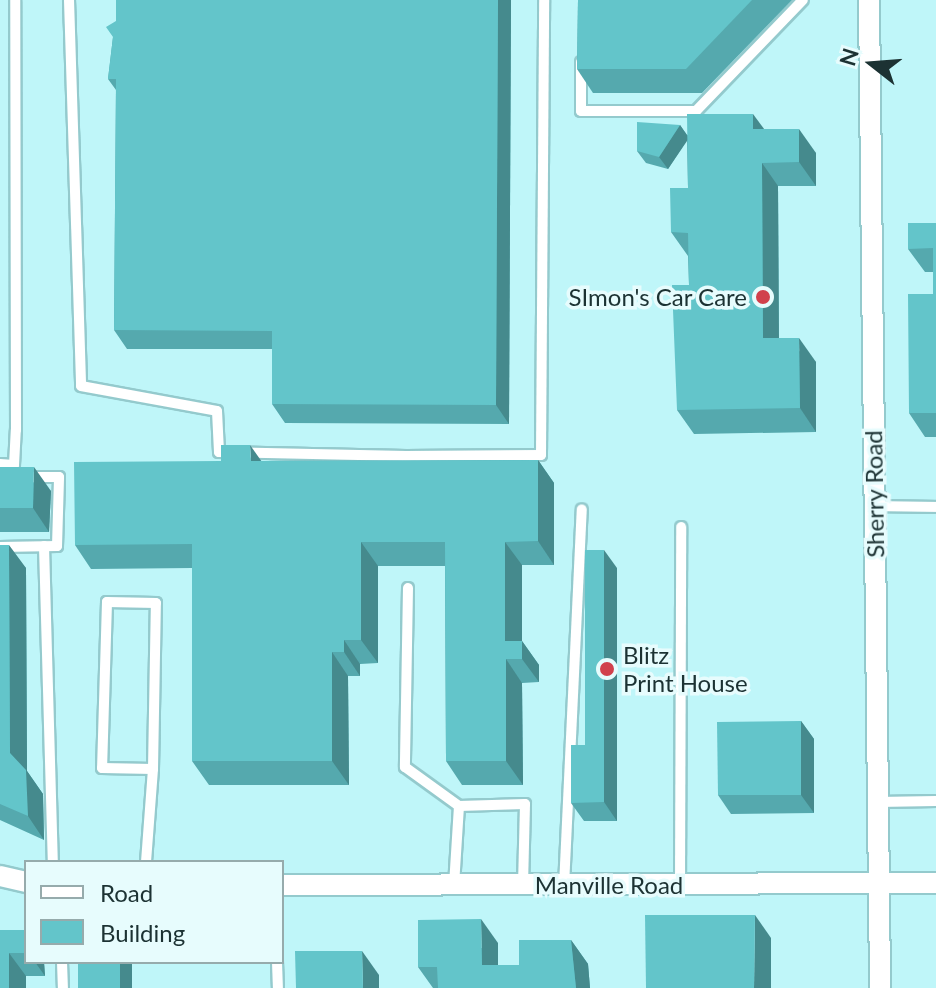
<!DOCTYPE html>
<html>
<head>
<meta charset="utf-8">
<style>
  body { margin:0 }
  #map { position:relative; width:936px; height:988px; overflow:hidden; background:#bff6f9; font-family:Lato,sans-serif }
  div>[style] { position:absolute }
  .roads { filter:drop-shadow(2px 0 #94cacd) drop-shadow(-2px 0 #94cacd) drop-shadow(0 2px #94cacd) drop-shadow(0 -2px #94cacd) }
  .lane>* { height:10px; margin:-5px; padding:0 5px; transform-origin:5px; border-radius:5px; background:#fff }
  .street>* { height:20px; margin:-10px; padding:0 10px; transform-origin:10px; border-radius:10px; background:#fff }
  .wall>* { inset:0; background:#55a9ae }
  .shaded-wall>* { inset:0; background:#458a8d }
  .building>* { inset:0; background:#63c5ca }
  .dots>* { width:22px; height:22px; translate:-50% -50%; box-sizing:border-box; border:4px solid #e7fcfd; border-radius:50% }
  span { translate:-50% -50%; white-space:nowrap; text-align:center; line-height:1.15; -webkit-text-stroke:7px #e7fcfd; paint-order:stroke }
  .poi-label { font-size:24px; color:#1c3233 }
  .right { translate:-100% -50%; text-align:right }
  .left { translate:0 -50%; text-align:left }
  .street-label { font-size:24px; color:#1c3233 }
  .legend { position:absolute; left:24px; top:860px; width:260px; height:104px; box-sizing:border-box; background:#e7fcfd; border:2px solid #96abac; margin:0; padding:10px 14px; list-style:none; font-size:24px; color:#1c3233 }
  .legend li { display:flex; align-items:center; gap:16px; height:40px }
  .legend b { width:40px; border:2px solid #96abac }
  .north { position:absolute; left:832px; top:24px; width:80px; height:80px; -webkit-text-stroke:6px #e7fcfd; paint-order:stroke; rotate:287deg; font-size:22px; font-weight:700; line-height:32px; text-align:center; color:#1c3233 }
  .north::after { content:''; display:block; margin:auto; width:28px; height:36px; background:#1c3233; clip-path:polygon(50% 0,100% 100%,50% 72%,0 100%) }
</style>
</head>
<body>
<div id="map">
  <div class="roads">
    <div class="lane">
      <i style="left:69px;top:0;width:386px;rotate:88.2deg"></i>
      <i style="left:81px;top:386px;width:138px;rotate:10.4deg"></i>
      <i style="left:217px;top:411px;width:41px;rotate:87.2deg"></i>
      <i style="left:219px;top:452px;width:187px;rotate:1.2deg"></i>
      <i style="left:406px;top:456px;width:135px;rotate:-0.4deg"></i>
      <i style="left:541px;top:455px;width:455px;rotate:-89.6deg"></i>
      <i style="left:581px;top:62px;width:49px;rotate:90deg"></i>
      <i style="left:581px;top:111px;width:115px"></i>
      <i style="left:696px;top:111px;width:154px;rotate:-46.1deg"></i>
      <i style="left:0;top:464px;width:14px;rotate:4deg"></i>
      <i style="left:14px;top:465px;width:35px;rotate:-87deg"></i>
      <i style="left:16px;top:430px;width:430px;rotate:-90.1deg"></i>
      <i style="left:875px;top:506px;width:61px;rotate:0.9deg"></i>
      <i style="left:44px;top:546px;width:316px;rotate:88.4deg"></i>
      <i style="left:0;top:547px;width:57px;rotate:-1deg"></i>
      <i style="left:57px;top:546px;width:69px;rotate:-88.3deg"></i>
      <i style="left:59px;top:477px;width:29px;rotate:180deg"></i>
      <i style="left:408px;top:588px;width:179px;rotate:91deg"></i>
      <i style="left:405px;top:767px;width:67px;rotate:35.8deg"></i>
      <i style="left:459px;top:806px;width:80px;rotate:93.6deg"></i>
      <i style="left:878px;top:802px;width:58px;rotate:-1deg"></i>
      <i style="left:459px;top:806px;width:66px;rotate:-1.7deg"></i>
      <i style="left:525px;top:804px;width:81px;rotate:91.4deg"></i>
      <i style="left:146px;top:862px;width:93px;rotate:-85.7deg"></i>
      <i style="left:153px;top:769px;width:166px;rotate:-89deg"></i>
      <i style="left:156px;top:603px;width:49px;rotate:-178.8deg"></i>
      <i style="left:107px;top:602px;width:166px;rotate:91.7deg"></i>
      <i style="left:102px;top:768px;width:51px;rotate:1.1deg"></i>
      <i style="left:680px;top:885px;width:358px;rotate:-89.8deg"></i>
      <i style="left:564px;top:886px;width:377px;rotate:-87.3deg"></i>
      <i style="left:62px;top:962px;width:26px;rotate:88deg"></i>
      <i style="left:277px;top:962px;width:26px;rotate:88deg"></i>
    </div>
    <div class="street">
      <i style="left:869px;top:0;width:988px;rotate:89.36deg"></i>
      <i style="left:0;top:876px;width:27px;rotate:13deg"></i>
      <i style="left:282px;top:885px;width:654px;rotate:-0.18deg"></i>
    </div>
  </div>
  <div class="wall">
    <i style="clip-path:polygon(116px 0,511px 0,509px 424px,285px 423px,272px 404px,272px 349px,127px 349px,114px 330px,116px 90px,108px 79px,113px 37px,116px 21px)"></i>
    <i style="clip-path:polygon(578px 0,792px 0,702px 93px,593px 93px,577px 69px)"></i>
    <i style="clip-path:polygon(680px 125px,687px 135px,764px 129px,816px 153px,816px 186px,778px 186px,779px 338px,816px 362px,816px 432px,694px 434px,677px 410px,689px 285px,688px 256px,671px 232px,688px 188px,687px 140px,668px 169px,646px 163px,637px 151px)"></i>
    <i style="clip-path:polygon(936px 223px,936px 437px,925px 437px,909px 413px,933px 294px,933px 272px,925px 272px,908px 249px)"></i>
    <i style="clip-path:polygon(538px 460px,554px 483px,554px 565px,522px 565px,522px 641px,539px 665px,539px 682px,522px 683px,523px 785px,462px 785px,446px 761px,445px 566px,378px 566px,378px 663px,360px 664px,360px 676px,348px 676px,349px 785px,209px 785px,192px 761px,192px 568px,91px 569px,75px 545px,261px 461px)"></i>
    <i style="clip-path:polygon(0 467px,51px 491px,49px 532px,0 532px)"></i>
    <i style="clip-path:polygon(0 545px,26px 568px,27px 771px,43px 794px,44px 840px,0 820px)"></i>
    <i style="clip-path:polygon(617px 568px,617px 821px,584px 821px,571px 803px,585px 745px)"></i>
    <i style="clip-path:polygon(801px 721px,814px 739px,814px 813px,731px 814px,718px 795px)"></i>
    <i style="clip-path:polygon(0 930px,26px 930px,26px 962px,44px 962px,45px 976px,26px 976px,26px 988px,0 988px)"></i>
    <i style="clip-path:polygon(571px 940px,588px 964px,590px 988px,433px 988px,418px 967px,498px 943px,498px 965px,519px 965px)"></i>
  </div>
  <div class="shaded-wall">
    <i style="clip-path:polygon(498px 0,511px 0,509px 424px,496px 405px)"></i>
    <i style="clip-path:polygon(753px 114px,770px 137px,753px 129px)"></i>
    <i style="clip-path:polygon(680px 125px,689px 138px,668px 169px,659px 157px)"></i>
    <i style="clip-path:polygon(799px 129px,816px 153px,816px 186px,799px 162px)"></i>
    <i style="clip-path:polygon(762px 163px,778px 186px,779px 362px,763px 338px)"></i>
    <i style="clip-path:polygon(799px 338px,816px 362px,816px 432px,800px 408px)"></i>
    <i style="clip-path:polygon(250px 445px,267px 469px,251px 461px)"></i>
    <i style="clip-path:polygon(538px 460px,554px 483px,554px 565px,538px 541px)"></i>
    <i style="clip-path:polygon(34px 467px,51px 491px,49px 532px,33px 508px)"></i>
    <i style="clip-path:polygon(361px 542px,378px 566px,378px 663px,361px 640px)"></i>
    <i style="clip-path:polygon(505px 542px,522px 565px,522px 659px,505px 641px)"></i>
    <i style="clip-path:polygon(9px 545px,26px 568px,27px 771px,43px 794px,44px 840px,28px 816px,10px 753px)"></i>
    <i style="clip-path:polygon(604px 550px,617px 568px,617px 821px,604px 802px)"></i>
    <i style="clip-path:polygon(344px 640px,360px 664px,360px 676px,344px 652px)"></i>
    <i style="clip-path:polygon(522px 641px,539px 665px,539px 682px,522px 659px)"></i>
    <i style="clip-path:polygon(332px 652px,348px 676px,349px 785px,332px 761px)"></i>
    <i style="clip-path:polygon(506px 659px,522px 683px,523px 785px,506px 761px)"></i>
    <i style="clip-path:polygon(801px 721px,814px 739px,814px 813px,801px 795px)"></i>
    <i style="clip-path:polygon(755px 915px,771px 938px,771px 988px,754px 988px)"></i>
    <i style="clip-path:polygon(481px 919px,498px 943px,498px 988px,482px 965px)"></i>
    <i style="clip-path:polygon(571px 940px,588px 964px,590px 988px,576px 988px)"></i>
    <i style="clip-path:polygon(362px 951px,379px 975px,379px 988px,363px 988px)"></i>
    <i style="clip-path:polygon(9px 953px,26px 976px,26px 988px,9px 988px)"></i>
    <i style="clip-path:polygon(35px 962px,44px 962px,45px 976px)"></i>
    <i style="clip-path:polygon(120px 962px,132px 962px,132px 988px,120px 988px)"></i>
  </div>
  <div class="building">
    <i style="clip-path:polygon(116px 0,498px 0,496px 405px,272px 404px,272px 331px,114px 330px,116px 79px,108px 79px,113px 37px,106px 27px,116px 21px)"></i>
    <i style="clip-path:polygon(578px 0,752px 0,686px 69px,577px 69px)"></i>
    <i style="clip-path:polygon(687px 114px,753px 114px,753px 129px,799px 129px,799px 162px,762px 163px,763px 338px,799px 338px,800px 408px,677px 410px,672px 285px,689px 285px,688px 233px,671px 232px,670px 188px,688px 188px)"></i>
    <i style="clip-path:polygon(637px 122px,680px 125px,659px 157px,637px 151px)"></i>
    <i style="clip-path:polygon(908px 223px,936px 223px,936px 413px,909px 413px,908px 294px,933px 294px,933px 248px,908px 249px)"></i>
    <i style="clip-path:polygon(221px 445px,250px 445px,251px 461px,538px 460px,538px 541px,505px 542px,505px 641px,522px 641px,522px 659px,506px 659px,506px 761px,446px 761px,445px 542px,361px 542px,361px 640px,344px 640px,344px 652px,332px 652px,332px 761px,192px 761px,192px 544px,75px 545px,74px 462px,221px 461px)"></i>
    <i style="clip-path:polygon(0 467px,34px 467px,33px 508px,0 508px)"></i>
    <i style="clip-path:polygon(0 545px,9px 545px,10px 753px,26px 770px,28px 816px,0 804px)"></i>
    <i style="clip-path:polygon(585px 550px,604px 550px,604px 802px,571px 803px,571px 745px,585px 745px)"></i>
    <i style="clip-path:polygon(801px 721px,801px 795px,718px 795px,717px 722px)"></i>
    <i style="clip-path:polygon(645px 915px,755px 915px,754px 988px,646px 988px)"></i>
    <i style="clip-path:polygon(481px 919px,482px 965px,519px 965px,519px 940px,571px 940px,576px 988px,438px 988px,437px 967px,418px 967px,418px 920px)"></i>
    <i style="clip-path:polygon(0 930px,26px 930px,26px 953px,9px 953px,9px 988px,0 988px)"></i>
    <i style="clip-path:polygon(295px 951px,362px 951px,363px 988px,296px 988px)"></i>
    <i style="clip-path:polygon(78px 962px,120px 962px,120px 988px,78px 988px)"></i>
  </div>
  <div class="dots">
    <i style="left:763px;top:297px;background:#d1414c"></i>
    <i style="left:607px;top:669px;background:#d1414c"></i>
  </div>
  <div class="poi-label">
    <span class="right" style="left:747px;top:297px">SImon's Car Care</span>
    <span class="left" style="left:623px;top:669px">Blitz<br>Print House</span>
  </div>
  <div class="street-label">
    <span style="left:874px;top:494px;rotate:-91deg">Sherry Road</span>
    <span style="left:609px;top:885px">Manville Road</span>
  </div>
  <ul class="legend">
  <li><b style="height:10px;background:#fff"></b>Road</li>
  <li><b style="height:22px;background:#63c5ca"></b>Building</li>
  </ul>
  <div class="north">N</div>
</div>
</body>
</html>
